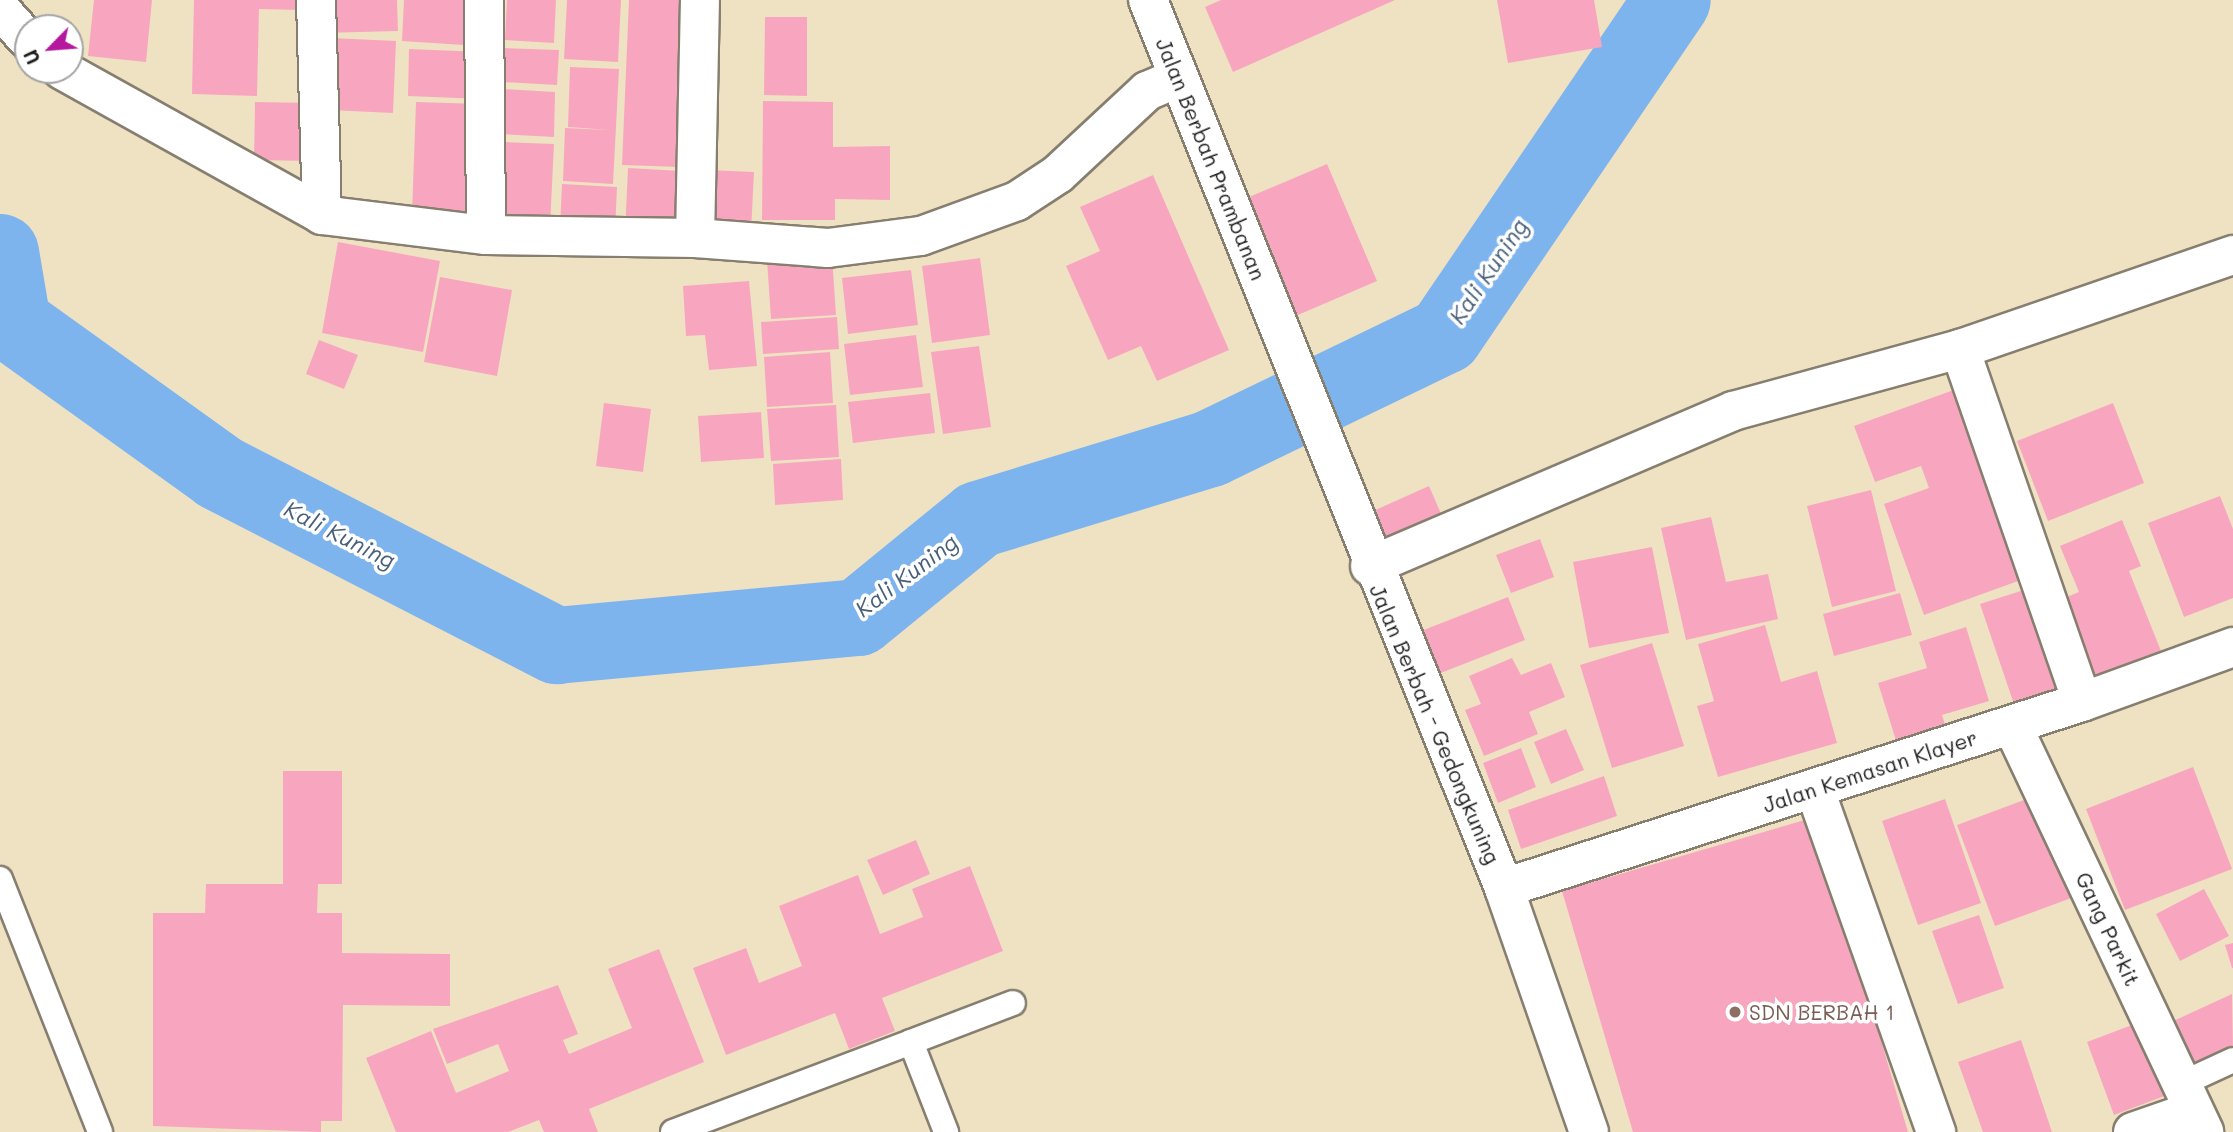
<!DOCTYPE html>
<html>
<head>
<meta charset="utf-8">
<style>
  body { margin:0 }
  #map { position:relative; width:2233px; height:1132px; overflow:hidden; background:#efe2c3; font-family:Mali,sans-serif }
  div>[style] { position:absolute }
  .river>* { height:77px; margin:-38.5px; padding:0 38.5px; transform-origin:38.5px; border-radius:38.5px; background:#7eb4ed }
  .building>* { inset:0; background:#f8a6bf }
  .roads { filter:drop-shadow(2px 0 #867f70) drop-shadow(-2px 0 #867f70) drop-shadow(0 2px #867f70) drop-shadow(0 -2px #867f70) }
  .service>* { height:24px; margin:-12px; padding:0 12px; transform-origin:12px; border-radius:12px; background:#fff }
  .minor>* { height:38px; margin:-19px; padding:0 19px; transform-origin:19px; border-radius:19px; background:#fff }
  .secondary>* { height:38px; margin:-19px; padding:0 19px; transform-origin:19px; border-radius:19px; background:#fff }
  .dots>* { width:19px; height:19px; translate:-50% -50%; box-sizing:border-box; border:4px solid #fff; border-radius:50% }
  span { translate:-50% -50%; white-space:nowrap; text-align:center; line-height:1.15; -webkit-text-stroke:7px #fff; paint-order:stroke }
  .street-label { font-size:21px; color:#1c1c1c }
  .education-label { font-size:21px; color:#785e54 }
  .left { translate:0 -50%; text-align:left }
  .water-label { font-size:23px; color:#48607a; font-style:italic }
  .north { position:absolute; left:14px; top:14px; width:70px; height:70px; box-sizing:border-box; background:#fff; border:2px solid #a4a4a4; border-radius:50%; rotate:245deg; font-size:19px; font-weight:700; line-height:28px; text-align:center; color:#1c1c1c }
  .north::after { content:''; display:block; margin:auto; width:24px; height:32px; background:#b5179e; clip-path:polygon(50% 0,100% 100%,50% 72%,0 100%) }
</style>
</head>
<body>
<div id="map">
  <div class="river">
    <i style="left:0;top:252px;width:72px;rotate:80.4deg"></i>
    <i style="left:12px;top:323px;width:255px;rotate:35.7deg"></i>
    <i style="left:219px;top:472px;width:379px;rotate:27.2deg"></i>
    <i style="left:556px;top:645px;width:303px;rotate:-5.3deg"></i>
    <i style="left:858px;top:617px;width:155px;rotate:-39.2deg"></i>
    <i style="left:978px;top:519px;width:243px;rotate:-17deg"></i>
    <i style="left:1210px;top:448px;width:260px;rotate:-25.8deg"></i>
    <i style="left:1444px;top:335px;width:405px;rotate:-55.8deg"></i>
  </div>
  <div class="building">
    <i style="clip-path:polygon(94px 0,152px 0,146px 62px,88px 56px)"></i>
    <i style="clip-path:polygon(194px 0,301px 0,301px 10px,259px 9px,257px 96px,192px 94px)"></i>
    <i style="clip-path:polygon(321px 0,397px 0,398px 31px,322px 33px)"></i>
    <i style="clip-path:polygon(404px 0,481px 0,479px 46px,402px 41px)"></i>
    <i style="clip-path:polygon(507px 0,556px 0,554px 43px,505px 40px)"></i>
    <i style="clip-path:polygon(567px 0,621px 0,618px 62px,564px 59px)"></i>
    <i style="clip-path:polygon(629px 0,687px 0,680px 167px,622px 165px)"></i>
    <i style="clip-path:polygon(1221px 0,1395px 0,1233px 72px,1205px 7px)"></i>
    <i style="clip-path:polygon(1497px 0,1594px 0,1602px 47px,1508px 63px)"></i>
    <i style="clip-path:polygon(765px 17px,807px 17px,807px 96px,764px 95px)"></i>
    <i style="clip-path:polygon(332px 38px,396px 41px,393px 113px,330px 110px)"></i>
    <i style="clip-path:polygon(504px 48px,559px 50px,557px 85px,502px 82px)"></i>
    <i style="clip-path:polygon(409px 49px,483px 52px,481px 99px,408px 96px)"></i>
    <i style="clip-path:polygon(570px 67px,619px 69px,613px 184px,563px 181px,565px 128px,610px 130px,568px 127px)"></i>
    <i style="clip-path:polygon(502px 89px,555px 92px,554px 137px,499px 134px)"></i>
    <i style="clip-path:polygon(763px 101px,833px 102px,833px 147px,890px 146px,890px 200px,835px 199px,835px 220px,762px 220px)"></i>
    <i style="clip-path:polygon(255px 102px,312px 103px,312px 161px,254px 160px)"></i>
    <i style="clip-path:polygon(416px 102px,482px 104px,479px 216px,412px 214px)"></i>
    <i style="clip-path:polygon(501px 142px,554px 144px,550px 226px,498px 223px)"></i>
    <i style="clip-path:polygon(1327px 164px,1377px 281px,1284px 321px,1235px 203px)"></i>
    <i style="clip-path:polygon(628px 168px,682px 171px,679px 236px,625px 233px)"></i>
    <i style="clip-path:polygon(708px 170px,754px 172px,751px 232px,705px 230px)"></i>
    <i style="clip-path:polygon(1153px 175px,1229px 350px,1157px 381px,1141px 346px,1108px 360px,1066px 266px,1100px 251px,1080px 207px)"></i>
    <i style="clip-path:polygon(562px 184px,617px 187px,615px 231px,560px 229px)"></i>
    <i style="clip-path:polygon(338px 242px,440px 261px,423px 352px,322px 333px)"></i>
    <i style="clip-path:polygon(832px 256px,836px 315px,771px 319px,767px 260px)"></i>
    <i style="clip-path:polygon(980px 258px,990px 335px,932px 343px,922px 266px)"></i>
    <i style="clip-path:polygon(911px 270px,918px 325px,848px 334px,842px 278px)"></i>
    <i style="clip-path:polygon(440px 277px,512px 290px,497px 376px,424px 362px)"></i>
    <i style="clip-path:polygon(749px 281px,757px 366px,709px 370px,705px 335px,686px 336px,683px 286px)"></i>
    <i style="clip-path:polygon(837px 317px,839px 349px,763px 354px,761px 322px)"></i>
    <i style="clip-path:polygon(916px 335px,923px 387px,850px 395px,844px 344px)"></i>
    <i style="clip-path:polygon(319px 340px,358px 355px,344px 389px,306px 374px)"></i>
    <i style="clip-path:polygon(979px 346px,991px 427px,943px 434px,931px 352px)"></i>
    <i style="clip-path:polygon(830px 352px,833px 403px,767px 407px,764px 357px)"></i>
    <i style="clip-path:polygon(1962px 387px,2032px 576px,1924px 615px,1884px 504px,1929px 488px,1921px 466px,1875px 482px,1854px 426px)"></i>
    <i style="clip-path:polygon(930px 393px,935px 433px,853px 443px,848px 402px)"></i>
    <i style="clip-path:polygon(604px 403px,651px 409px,643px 472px,596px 466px)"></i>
    <i style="clip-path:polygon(2113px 403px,2144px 483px,2048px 521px,2017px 441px)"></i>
    <i style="clip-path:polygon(836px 405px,839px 457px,771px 461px,767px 409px)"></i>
    <i style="clip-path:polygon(761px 412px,764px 458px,701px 462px,698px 416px)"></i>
    <i style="clip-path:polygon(841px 459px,843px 500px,775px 505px,773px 464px)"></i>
    <i style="clip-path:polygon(1429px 486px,1446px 525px,1379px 554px,1362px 516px)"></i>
    <i style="clip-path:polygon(1871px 490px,1896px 591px,1832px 607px,1807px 506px)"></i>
    <i style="clip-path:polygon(2220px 496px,2233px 529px,2233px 598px,2184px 617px,2148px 523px)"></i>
    <i style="clip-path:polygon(1711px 517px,1726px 582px,1768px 574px,1778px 619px,1686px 640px,1661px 528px)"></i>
    <i style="clip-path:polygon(2122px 520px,2141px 566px,2129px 571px,2163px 656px,2086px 688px,2052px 603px,2079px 592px,2060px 546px)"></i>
    <i style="clip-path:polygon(1540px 539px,1554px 577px,1511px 593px,1496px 555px)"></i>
    <i style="clip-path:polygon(1652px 547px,1669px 633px,1589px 648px,1573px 562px)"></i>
    <i style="clip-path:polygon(2030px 588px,2066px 698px,2017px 713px,1980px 604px)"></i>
    <i style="clip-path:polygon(1900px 593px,1912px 635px,1834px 656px,1823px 614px)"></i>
    <i style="clip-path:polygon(1508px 597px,1525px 640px,1433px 676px,1416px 633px)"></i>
    <i style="clip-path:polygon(1765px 625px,1781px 682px,1817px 671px,1837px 743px,1718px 777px,1697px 706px,1714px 701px,1698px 644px)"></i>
    <i style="clip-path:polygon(1966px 627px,1989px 701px,1942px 715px,1948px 734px,1899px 750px,1878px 683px,1927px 668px,1919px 642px)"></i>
    <i style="clip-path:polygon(1652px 643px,1684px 746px,1612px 768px,1580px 665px)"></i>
    <i style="clip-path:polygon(1512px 658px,1521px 675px,1551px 663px,1565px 697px,1529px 712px,1538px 734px,1484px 756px,1465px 710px,1481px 704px,1469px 676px)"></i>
    <i style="clip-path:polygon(1566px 729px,1584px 770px,1551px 784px,1534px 742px)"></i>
    <i style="clip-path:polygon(1521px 748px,1536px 787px,1498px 803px,1483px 763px)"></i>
    <i style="clip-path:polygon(2193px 767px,2232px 869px,2125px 910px,2086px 809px)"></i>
    <i style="clip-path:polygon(283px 771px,342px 771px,342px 884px,318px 884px,317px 913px,342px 913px,342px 953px,450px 954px,450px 1006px,343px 1005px,342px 1121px,321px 1121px,321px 1132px,153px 1126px,153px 913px,205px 913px,206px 884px,283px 884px)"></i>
    <i style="clip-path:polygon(1604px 776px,1617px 816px,1521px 849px,1508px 810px)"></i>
    <i style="clip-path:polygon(2035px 796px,2074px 897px,1995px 926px,1957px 825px)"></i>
    <i style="clip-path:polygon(1945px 799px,1981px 903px,1918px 925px,1882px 821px)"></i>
    <i style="clip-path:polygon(1815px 817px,1908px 1132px,1633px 1132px,1562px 891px)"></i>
    <i style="clip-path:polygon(916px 840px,930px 874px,883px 895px,867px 860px)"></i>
    <i style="clip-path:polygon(970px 866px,1003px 951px,882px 998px,895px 1031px,849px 1049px,835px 1013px,726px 1055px,693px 968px,746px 948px,759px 983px,802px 966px,779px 906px,858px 875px,880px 934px,923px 917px,912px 889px)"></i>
    <i style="clip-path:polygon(2204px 889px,2229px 936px,2180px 961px,2156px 914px)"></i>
    <i style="clip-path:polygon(1979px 915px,2004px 988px,1958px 1004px,1932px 931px)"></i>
    <i style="clip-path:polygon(2233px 943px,2233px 968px,2232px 968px,2225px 945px)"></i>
    <i style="clip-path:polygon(659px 949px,704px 1062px,589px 1109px,598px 1132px,544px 1132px,539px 1120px,508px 1132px,396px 1132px,366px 1058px,431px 1031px,456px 1093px,509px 1071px,498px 1044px,447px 1064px,433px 1029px,558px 985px,578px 1034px,563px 1040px,569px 1054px,632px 1028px,608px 969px)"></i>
    <i style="clip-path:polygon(2232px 994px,2233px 1050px,2191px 1069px,2169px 1023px)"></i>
    <i style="clip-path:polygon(2148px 1019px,2175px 1092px,2114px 1115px,2087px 1042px)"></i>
    <i style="clip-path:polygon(2021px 1040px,2052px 1132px,1983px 1132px,1958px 1062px)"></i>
  </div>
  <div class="roads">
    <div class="service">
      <i style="left:0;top:879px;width:272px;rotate:68.4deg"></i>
      <i style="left:911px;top:1042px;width:109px;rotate:-20.9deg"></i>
      <i style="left:2181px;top:1084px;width:57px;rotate:-24.8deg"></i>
      <i style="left:673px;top:1132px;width:254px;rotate:-20.7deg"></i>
      <i style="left:911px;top:1042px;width:97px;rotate:68.7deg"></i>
    </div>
    <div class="minor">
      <i style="left:316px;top:0;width:215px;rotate:88.4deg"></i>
      <i style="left:322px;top:215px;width:165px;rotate:7deg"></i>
      <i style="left:486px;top:235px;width:209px;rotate:0.8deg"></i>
      <i style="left:695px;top:238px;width:133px;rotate:4.3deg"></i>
      <i style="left:828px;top:248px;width:94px;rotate:-7.4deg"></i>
      <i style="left:921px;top:236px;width:102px;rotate:-20deg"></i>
      <i style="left:1017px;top:201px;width:49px;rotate:-33.4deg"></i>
      <i style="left:1058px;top:174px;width:122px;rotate:-43deg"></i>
      <i style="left:1147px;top:91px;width:34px;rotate:-23deg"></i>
      <i style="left:484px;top:0;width:235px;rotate:89.5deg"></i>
      <i style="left:0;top:9px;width:42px;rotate:47.9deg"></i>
      <i style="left:62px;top:70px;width:298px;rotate:29.1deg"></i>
      <i style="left:695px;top:238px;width:238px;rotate:-88.8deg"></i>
      <i style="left:1960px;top:349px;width:373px;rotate:70.9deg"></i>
      <i style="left:1370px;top:566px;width:395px;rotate:-23.1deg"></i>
      <i style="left:1733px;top:411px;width:235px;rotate:-15.3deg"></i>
      <i style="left:1960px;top:349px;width:289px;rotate:-19deg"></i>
      <i style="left:2012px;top:725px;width:450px;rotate:64.7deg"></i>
      <i style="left:1815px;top:790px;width:363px;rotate:70.5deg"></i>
      <i style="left:1504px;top:888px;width:607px;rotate:-17.84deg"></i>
      <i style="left:2082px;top:702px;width:161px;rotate:-20deg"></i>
      <i style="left:2133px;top:1132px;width:64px;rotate:-19.3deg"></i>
    </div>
    <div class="secondary">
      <i style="left:1148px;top:0;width:957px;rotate:68.15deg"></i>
      <i style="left:1504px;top:888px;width:258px;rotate:70.8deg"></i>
    </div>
  </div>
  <div class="dots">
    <i style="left:1735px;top:1012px;background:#8d6e63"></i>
  </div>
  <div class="street-label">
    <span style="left:1211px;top:159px;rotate:68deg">Jalan Berbah Prambanan</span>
    <span style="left:1435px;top:724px;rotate:67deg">Jalan Berbah - Gedongkuning</span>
    <span style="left:1870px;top:771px;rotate:-18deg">Jalan Kemasan Klayer</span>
    <span style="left:2108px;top:929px;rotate:65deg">Gang Parkit</span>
  </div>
  <div class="education-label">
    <span class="left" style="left:1749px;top:1012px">SDN BERBAH 1</span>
  </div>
  <div class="water-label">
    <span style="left:1488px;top:271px;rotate:-56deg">Kali Kuning</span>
    <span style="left:340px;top:534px;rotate:27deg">Kali Kuning</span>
    <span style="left:906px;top:575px;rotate:-37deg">Kali Kuning</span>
  </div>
  <div class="north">U</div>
</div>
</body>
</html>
